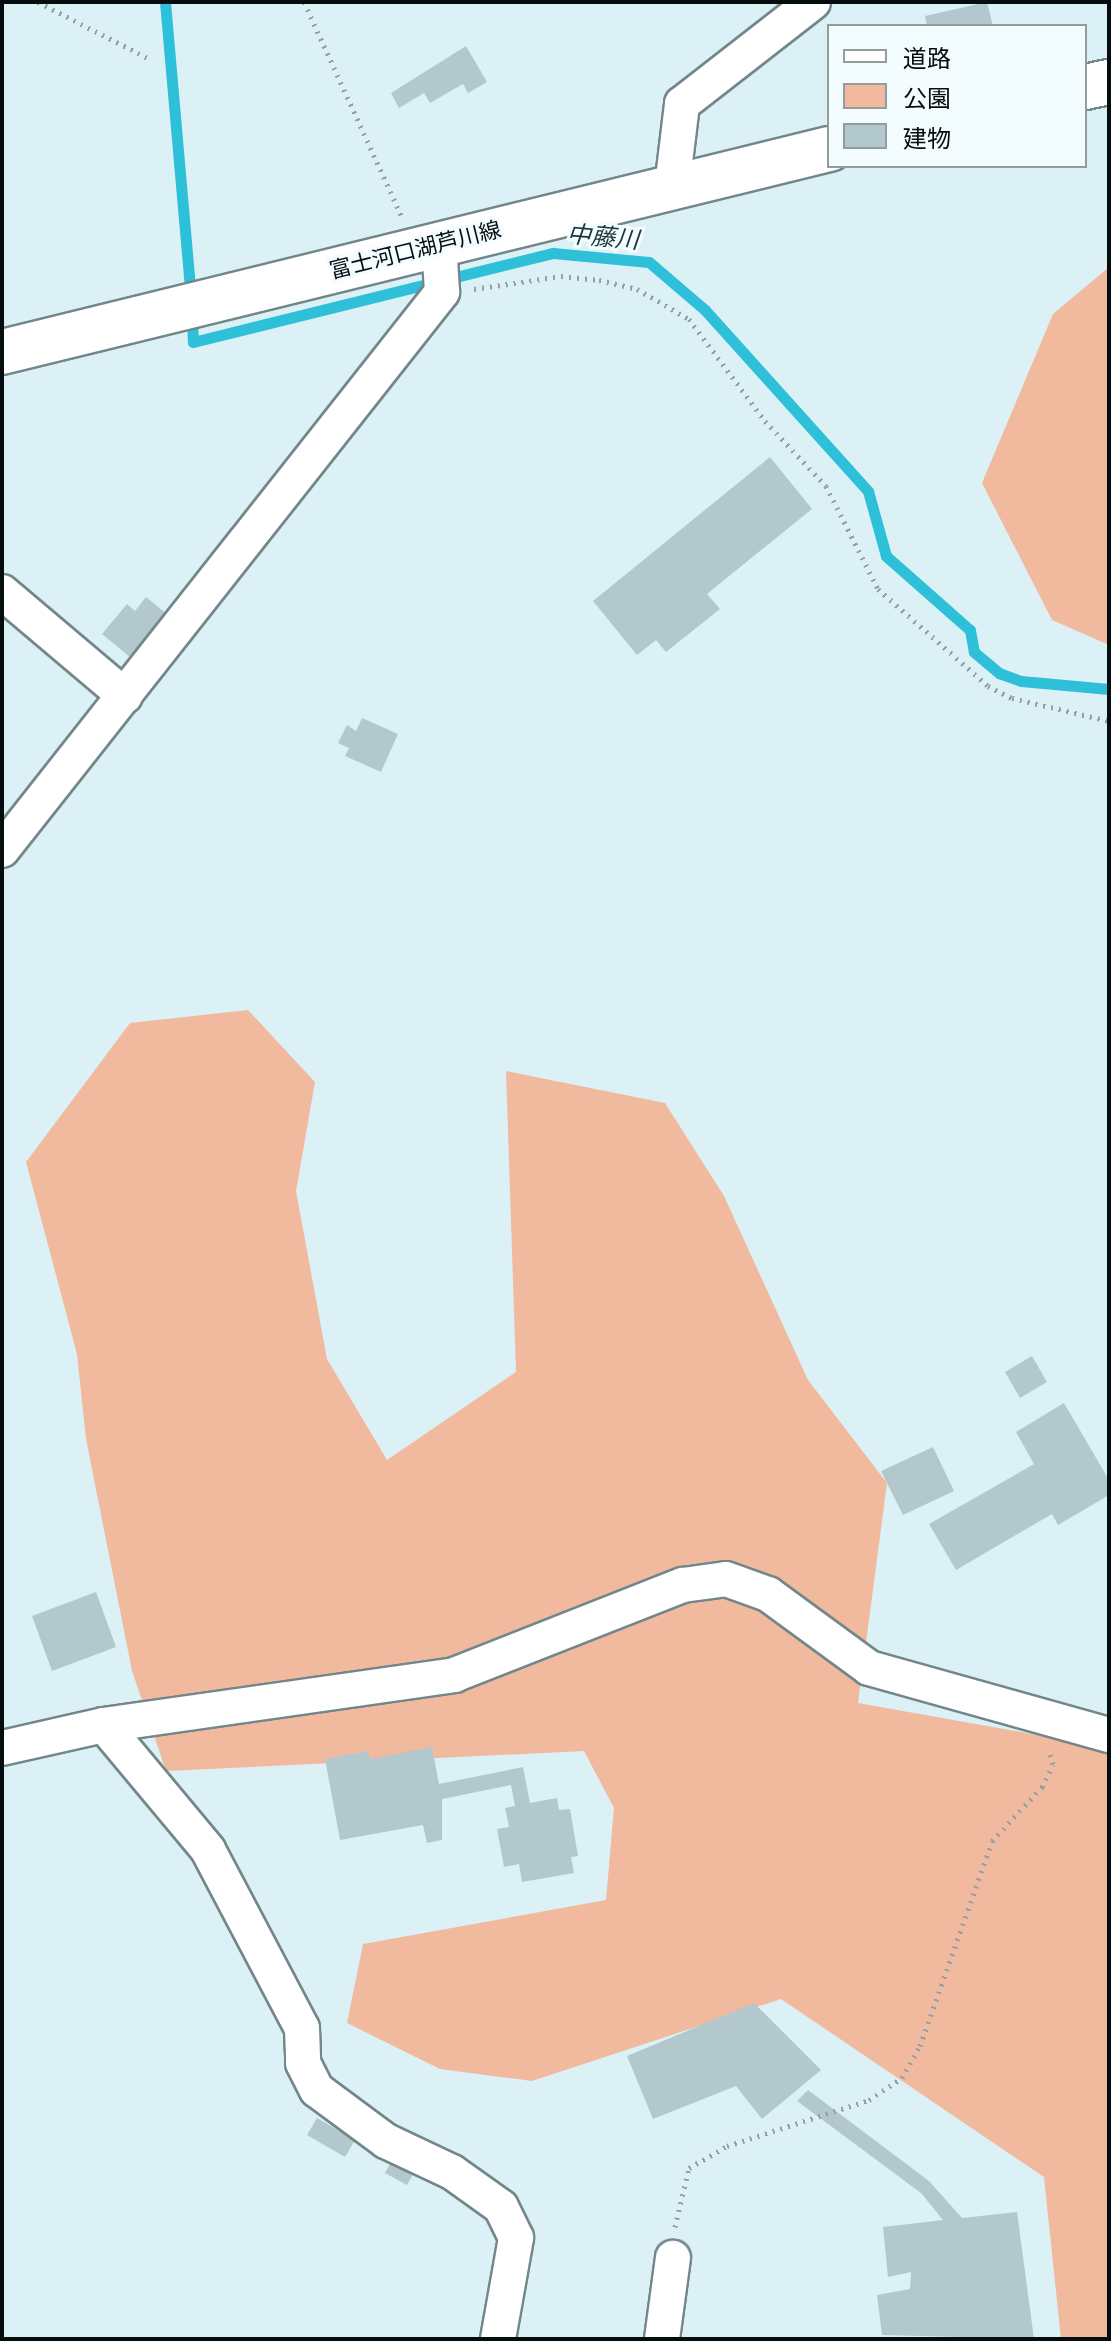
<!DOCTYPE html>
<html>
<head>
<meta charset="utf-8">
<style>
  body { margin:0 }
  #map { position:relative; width:1111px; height:2341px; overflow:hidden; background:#dbf1f6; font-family:Barlow,"Noto Sans JP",sans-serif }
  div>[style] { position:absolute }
  .green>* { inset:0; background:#f1b99e }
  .stream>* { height:11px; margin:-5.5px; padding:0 5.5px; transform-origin:5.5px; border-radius:5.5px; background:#2ec0d8 }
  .building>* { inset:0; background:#b2c8cc }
  .path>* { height:5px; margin-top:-2.5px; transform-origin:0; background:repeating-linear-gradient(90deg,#91a1a5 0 2px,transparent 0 8px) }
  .roads { filter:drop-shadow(2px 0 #73878b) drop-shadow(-2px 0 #73878b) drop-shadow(0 2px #73878b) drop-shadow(0 -2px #73878b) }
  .minor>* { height:34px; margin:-17px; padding:0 17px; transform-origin:17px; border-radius:17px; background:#fff }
  .major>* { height:44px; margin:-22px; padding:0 22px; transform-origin:22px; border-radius:22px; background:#fff }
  span { translate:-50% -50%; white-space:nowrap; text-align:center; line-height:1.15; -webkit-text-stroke:6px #f3fcfe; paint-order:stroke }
  .street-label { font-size:22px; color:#060d0f }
  .water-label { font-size:24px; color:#1d3439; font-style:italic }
  .frame { position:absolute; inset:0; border:4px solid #060d0f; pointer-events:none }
  .legend { position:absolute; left:827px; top:24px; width:260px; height:144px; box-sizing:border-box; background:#f3fcfe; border:2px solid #949c9e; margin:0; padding:10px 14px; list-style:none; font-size:24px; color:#060d0f }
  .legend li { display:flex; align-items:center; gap:16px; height:40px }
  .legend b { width:40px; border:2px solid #949c9e }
</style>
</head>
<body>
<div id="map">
  <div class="green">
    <i style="clip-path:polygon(1109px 267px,1109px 645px,1052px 620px,982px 483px,1053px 314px)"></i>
    <i style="clip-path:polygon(248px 1010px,315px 1082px,296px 1191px,327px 1359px,387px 1460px,516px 1372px,506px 1071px,665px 1103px,724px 1196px,808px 1380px,887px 1483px,858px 1703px,1066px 1740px,1109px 1736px,1109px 2339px,1061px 2339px,1044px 2177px,781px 1999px,532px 2081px,440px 2069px,347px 2023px,363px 1944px,606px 1900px,614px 1808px,584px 1751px,166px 1771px,132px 1671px,86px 1439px,77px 1354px,26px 1162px,130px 1023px)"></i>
  </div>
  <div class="stream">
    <i style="left:165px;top:2px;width:298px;rotate:85deg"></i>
    <i style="left:192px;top:316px;width:26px;rotate:88deg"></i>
    <i style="left:193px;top:342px;width:371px;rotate:-13.9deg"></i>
    <i style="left:553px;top:253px;width:96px;rotate:5.4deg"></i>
    <i style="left:649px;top:262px;width:74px;rotate:40.6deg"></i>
    <i style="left:705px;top:310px;width:244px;rotate:48deg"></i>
    <i style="left:868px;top:491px;width:67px;rotate:74.5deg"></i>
    <i style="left:886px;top:556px;width:112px;rotate:41.4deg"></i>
    <i style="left:970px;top:630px;width:22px;rotate:80deg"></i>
    <i style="left:974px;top:652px;width:33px;rotate:40deg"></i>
    <i style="left:999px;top:673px;width:23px;rotate:20deg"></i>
    <i style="left:1021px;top:681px;width:88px;rotate:5.2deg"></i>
  </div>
  <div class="building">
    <i style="clip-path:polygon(987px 2px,993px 26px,927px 26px,925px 16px)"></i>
    <i style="clip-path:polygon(466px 46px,487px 82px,468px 93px,463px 84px,430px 103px,424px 93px,399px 108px,391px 93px)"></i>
    <i style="clip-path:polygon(770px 457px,812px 509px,707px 594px,720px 609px,666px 652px,656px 640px,637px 655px,593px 601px)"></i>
    <i style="clip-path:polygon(146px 597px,168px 615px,131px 658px,102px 634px,127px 604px,135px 611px)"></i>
    <i style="clip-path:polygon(362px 718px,398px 734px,381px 772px,345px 756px,349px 748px,338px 743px,347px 725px,356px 731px)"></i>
    <i style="clip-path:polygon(1032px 1356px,1047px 1382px,1020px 1398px,1005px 1372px)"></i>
    <i style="clip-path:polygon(1064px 1403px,1109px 1480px,1109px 1495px,1058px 1525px,1052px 1514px,956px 1570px,929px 1524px,1034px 1464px,1016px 1432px)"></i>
    <i style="clip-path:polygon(933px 1447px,954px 1491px,903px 1515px,881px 1471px)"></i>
    <i style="clip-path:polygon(96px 1592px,116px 1647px,52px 1671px,32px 1616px)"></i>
    <i style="clip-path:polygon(432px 1747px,439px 1784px,523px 1767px,530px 1803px,557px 1798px,559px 1810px,570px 1809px,578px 1856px,571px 1857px,574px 1873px,522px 1882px,519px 1864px,504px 1867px,497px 1829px,509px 1827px,505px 1808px,515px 1806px,511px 1785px,442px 1799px,442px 1840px,427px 1843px,423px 1825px,340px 1840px,325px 1759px,368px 1751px,370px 1759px)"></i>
    <i style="clip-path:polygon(754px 2003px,821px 2070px,762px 2119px,736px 2086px,653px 2119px,627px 2056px)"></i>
    <i style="clip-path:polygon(808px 2090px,929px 2181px,962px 2218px,1017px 2212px,1034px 2339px,882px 2335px,877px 2295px,910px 2289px,911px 2272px,888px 2277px,883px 2227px,943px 2220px,921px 2193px,797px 2101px)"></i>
    <i style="clip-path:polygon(317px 2118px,355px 2140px,345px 2157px,307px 2135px)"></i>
    <i style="clip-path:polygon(394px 2157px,416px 2169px,407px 2185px,385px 2173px)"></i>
  </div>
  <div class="path">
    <i style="left:38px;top:2px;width:126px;rotate:27deg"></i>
    <i style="left:304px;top:2px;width:234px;rotate:65.5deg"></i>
    <i style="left:474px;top:289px;width:88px;rotate:-8.5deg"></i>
    <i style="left:561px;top:276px;width:38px;rotate:6deg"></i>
    <i style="left:599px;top:280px;width:39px;rotate:13deg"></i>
    <i style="left:637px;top:289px;width:60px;rotate:30deg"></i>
    <i style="left:689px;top:319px;width:127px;rotate:53.3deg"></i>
    <i style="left:765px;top:421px;width:89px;rotate:46.8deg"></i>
    <i style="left:826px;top:486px;width:115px;rotate:63.2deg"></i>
    <i style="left:878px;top:589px;width:147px;rotate:41.4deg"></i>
    <i style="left:988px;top:686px;width:27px;rotate:27deg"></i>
    <i style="left:1012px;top:698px;width:100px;rotate:13.3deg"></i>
    <i style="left:675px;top:2227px;width:61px;rotate:-76.7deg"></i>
    <i style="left:689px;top:2168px;width:44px;rotate:-30.1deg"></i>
    <i style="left:727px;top:2146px;width:149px;rotate:-17.9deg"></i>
    <i style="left:869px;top:2100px;width:40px;rotate:-34deg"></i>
    <i style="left:902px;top:2078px;width:37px;rotate:-61deg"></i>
    <i style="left:920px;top:2046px;width:217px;rotate:-70.6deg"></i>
    <i style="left:992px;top:1841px;width:74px;rotate:-47.2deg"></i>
    <i style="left:1042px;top:1787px;width:25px;rotate:-64deg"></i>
    <i style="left:1053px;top:1764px;width:10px;rotate:-107deg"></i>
  </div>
  <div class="roads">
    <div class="minor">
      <i style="left:672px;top:187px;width:84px;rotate:-83.1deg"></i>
      <i style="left:682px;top:104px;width:166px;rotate:-37.9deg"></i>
      <i style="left:2px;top:592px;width:161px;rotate:40.2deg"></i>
      <i style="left:2px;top:850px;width:711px;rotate:-51.74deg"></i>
      <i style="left:442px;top:292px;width:49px;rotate:-93.5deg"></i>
      <i style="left:104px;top:1725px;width:163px;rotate:50.2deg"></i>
      <i style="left:208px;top:1850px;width:201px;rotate:62.2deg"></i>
      <i style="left:302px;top:2028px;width:35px;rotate:88deg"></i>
      <i style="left:303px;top:2063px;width:30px;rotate:63deg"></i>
      <i style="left:317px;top:2090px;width:86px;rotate:36.5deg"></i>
      <i style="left:386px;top:2141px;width:73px;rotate:25.2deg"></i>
      <i style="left:452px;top:2172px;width:60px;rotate:35.5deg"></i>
      <i style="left:501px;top:2207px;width:34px;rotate:64deg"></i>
      <i style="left:516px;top:2238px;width:103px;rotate:100.1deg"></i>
      <i style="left:2px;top:1748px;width:105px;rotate:-12.7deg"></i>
      <i style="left:104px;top:1725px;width:354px;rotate:-8.1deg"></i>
      <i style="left:454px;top:1675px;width:246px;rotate:-21.5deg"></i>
      <i style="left:683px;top:1585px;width:43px;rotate:-7.9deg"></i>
      <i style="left:726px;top:1579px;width:45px;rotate:19.7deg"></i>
      <i style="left:768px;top:1594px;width:125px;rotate:36.2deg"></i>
      <i style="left:869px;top:1668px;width:249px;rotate:15.6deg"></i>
      <i style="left:662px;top:2339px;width:82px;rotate:-82.3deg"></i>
    </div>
    <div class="major">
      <i style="left:1085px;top:87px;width:25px;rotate:-12deg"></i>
      <i style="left:2px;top:352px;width:852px;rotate:-13.79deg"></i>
    </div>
  </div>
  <div class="street-label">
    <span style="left:415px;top:249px;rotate:-14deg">富士河口湖芦川線</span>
  </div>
  <div class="water-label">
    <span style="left:603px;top:236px;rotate:5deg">中藤川</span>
  </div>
  <div class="frame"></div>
  <ul class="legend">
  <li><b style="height:10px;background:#fff"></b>道路</li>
  <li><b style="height:22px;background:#f1b99e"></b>公園</li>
  <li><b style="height:22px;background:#b2c8cc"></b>建物</li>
  </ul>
</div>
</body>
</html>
